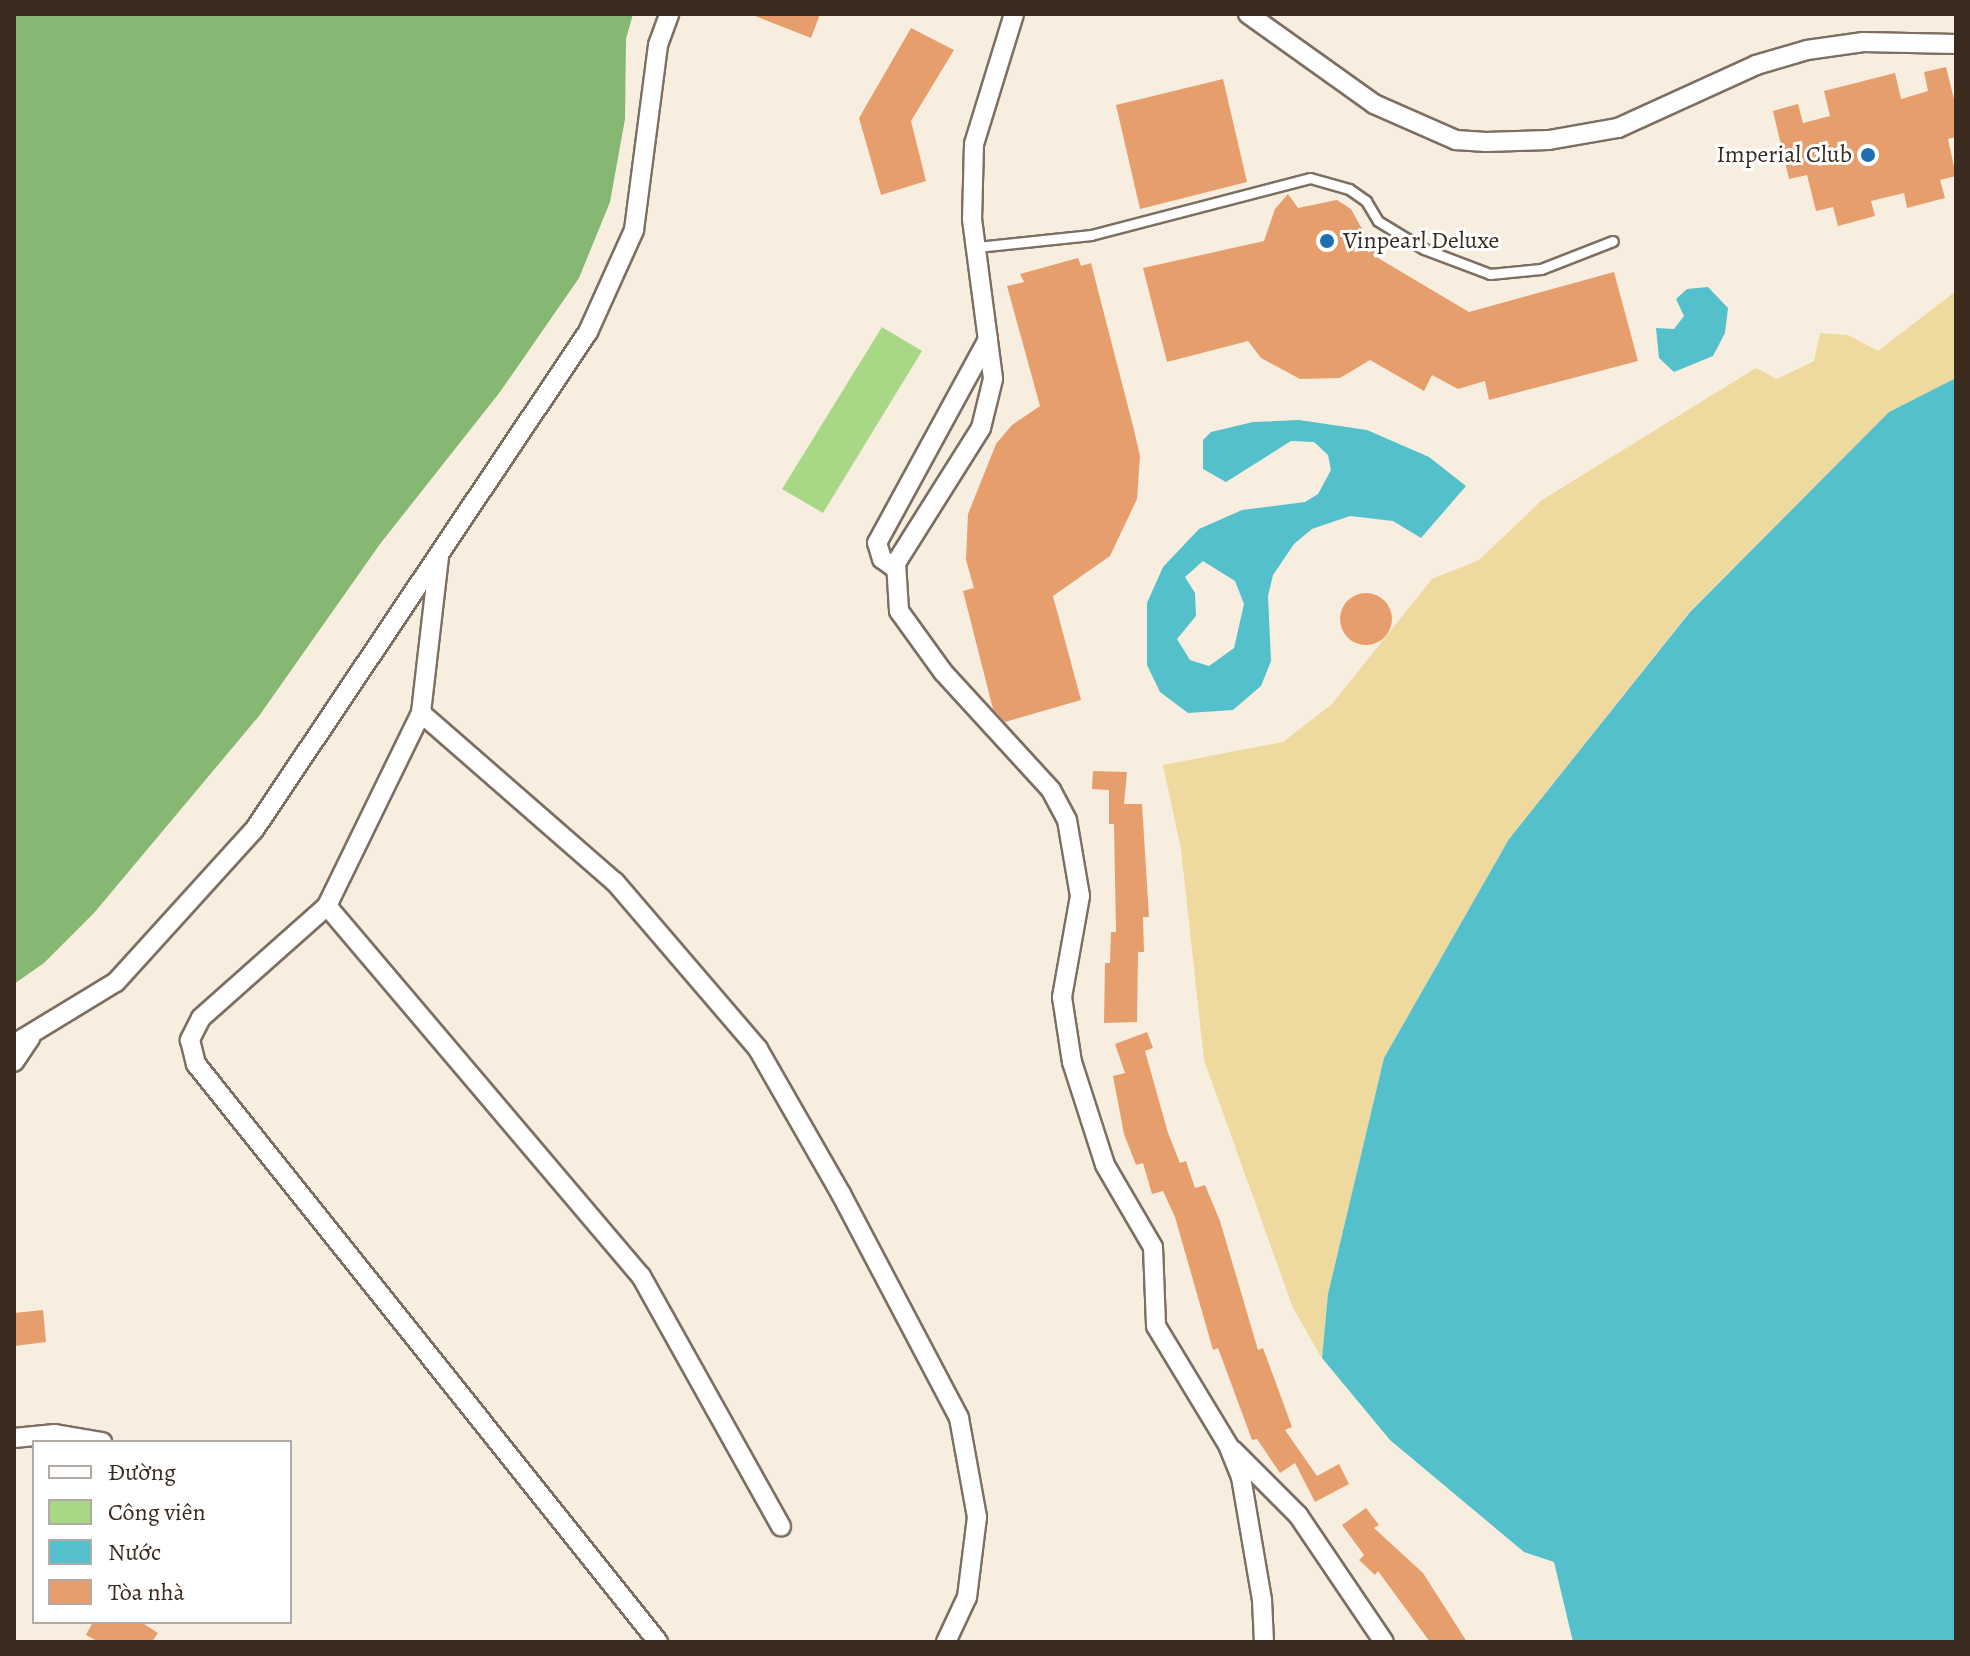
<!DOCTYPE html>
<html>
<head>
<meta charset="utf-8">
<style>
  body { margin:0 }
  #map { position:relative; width:1970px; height:1656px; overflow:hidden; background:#f8eedf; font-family:Alegreya,serif }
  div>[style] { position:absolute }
  .green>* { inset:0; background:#a8d886 }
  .forest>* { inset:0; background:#86b873 }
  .sand>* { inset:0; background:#eeda9e }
  .water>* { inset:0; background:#53c0cb }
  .building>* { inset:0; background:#e79e6d }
  .round { border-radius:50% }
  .roads { filter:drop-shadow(2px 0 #7d6f62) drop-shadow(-2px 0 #7d6f62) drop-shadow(0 2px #7d6f62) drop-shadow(0 -2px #7d6f62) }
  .service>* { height:9px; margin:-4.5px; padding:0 4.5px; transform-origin:4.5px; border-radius:4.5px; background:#fff }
  .minor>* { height:18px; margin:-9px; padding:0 9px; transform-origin:9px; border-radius:9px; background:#fff }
  .dots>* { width:22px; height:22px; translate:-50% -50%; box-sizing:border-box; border:4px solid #fff; border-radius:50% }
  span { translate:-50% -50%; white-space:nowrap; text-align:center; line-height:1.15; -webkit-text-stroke:6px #fff; paint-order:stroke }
  .poi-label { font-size:24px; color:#3b2a1e }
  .right { translate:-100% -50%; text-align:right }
  .left { translate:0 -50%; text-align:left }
  .frame { position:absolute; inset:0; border:16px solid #3b2a1e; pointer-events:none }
  .legend { position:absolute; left:32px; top:1440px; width:260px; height:184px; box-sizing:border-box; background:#fff; border:2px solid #b1aaa5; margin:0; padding:10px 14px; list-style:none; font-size:24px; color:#3b2a1e }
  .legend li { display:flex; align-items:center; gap:16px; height:40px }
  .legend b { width:40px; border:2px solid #b1aaa5 }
</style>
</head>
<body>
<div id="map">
  <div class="green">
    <i style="clip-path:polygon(882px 327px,922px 351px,823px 513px,782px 489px)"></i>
  </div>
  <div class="forest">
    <i style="clip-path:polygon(14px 14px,633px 14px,626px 39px,625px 119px,610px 202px,579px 278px,500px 392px,380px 544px,259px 716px,94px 913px,44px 963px,14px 984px)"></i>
  </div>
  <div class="sand">
    <i style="clip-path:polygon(1956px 291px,1956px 378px,1889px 412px,1690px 611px,1509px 839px,1384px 1058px,1328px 1294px,1322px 1358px,1293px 1308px,1204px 1060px,1181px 849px,1163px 765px,1283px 742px,1332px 704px,1432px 579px,1479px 560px,1542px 500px,1756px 368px,1777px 379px,1814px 361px,1820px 333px,1848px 335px,1878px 351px)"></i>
  </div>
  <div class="water">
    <i style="clip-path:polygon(1708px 287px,1728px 308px,1725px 333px,1713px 356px,1674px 372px,1659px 358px,1656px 328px,1674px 329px,1684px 316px,1676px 299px,1687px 289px)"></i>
    <i style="clip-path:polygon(1956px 378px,1956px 1642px,1573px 1642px,1554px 1562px,1524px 1552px,1390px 1440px,1322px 1358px,1328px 1294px,1384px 1058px,1509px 839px,1690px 612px,1889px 412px)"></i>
    <i style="clip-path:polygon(evenodd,1299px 420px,1367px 430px,1429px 457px,1466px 486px,1421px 538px,1393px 521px,1350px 516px,1312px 529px,1294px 544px,1273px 575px,1268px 596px,1271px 661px,1261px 686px,1233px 710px,1188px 713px,1160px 692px,1147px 665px,1147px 603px,1163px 567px,1199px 529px,1242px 510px,1305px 502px,1318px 494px,1331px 470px,1328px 455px,1314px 442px,1291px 441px,1226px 482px,1203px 469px,1203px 440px,1211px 432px,1253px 422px,1299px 420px,1203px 561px,1235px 581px,1244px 604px,1234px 648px,1209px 666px,1190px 660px,1177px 639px,1196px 616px,1195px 593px,1185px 577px,1203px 561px)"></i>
  </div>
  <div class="building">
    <i style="clip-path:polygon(750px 14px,820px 14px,811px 38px)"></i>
    <i style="clip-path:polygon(911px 28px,954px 50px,911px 121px,926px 181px,881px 195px,859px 118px)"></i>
    <i style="clip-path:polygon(1946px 67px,1956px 107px,1956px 137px,1948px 139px,1956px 176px,1940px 180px,1945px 198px,1907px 208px,1904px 193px,1871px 201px,1875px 216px,1838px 226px,1833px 207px,1816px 211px,1807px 175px,1789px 179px,1773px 111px,1798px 104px,1803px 123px,1830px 116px,1824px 91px,1895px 73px,1901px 99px,1928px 91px,1924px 72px)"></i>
    <i style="clip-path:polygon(1223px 79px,1247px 182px,1140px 209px,1116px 105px)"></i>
    <i style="clip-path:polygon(1288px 194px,1298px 208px,1337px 200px,1351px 209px,1367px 238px,1378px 245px,1373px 255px,1469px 312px,1614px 272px,1638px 361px,1489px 400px,1485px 381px,1458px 389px,1432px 375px,1424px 391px,1370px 360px,1340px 378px,1300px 379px,1261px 358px,1248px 341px,1167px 362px,1143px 268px,1264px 241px,1275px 209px)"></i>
    <i style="clip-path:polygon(1078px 258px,1081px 266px,1091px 263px,1134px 430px,1140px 456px,1137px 499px,1110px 556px,1053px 596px,1081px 700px,1005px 722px,993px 709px,963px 591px,974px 588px,966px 560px,968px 514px,996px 444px,1012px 425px,1040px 406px,1007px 286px,1024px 282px,1020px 274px)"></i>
    <i class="round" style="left:1340px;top:593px;width:52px;height:52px"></i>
    <i style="clip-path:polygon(1093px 771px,1127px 772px,1124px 804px,1142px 804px,1149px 917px,1143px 917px,1144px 952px,1138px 952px,1137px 1022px,1104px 1023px,1105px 963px,1110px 963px,1111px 932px,1116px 932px,1114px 824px,1109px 824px,1109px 790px,1092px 789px)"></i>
    <i style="clip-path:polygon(1147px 1032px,1153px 1048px,1145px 1051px,1168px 1133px,1180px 1163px,1186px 1161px,1195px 1188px,1205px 1185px,1220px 1221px,1258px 1350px,1263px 1348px,1292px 1427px,1285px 1430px,1317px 1476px,1339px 1464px,1349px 1484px,1315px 1502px,1295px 1463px,1280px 1473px,1257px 1439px,1252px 1440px,1218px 1348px,1213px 1350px,1175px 1217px,1163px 1191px,1152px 1194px,1143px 1163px,1136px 1165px,1124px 1134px,1113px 1076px,1125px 1073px,1115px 1044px)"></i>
    <i style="clip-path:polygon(43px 1310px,46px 1342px,14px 1346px,14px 1313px)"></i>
    <i style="clip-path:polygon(1366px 1508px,1379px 1525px,1374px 1528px,1423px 1573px,1467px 1642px,1430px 1642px,1378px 1571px,1375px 1575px,1359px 1560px,1364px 1555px,1342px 1525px)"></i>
    <i style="clip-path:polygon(93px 1622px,141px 1622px,158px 1633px,152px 1642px,99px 1642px,86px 1635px)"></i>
  </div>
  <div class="roads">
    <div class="service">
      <i style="left:977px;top:247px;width:115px;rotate:-6deg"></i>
      <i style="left:1091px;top:235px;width:226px;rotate:-14.6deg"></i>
      <i style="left:1310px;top:178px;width:41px;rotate:15.8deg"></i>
      <i style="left:1349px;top:189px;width:21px;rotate:35deg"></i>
      <i style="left:1366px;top:201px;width:23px;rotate:59deg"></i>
      <i style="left:1378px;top:221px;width:54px;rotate:31.3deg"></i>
      <i style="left:1424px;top:249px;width:71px;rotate:20.7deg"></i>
      <i style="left:1490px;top:274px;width:51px;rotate:-5.6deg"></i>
      <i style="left:1541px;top:269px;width:77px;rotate:-21.3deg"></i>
    </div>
    <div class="minor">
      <i style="left:1014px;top:14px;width:136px;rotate:107.1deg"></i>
      <i style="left:974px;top:144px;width:75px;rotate:91.5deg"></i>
      <i style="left:972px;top:219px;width:161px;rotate:82.5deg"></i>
      <i style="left:993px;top:379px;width:50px;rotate:103.8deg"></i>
      <i style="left:981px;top:428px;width:160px;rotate:122.2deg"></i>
      <i style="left:896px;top:563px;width:48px;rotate:86.4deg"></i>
      <i style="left:899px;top:611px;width:75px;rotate:54.2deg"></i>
      <i style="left:943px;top:672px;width:160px;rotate:47.5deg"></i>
      <i style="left:1051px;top:790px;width:34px;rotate:62deg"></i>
      <i style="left:1067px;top:820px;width:77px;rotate:80.3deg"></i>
      <i style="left:1080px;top:896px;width:103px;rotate:100.1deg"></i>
      <i style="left:1062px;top:997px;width:66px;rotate:81.3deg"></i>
      <i style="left:1072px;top:1062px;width:108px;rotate:72.2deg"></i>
      <i style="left:1105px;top:1165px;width:95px;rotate:59.7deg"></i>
      <i style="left:1153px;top:1247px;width:79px;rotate:87.8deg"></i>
      <i style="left:1156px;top:1326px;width:139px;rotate:58.8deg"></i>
      <i style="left:1228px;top:1445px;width:35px;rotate:68deg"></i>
      <i style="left:1241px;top:1477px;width:125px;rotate:80.3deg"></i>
      <i style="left:1262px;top:1600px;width:42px;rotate:87.3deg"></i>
      <i style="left:1248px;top:14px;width:155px;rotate:35.5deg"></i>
      <i style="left:1374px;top:104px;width:90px;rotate:23.7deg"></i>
      <i style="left:1456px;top:140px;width:30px;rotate:4deg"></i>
      <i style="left:1486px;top:142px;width:63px;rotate:-1.8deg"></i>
      <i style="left:1549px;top:140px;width:70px;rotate:-9.9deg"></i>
      <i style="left:1618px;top:128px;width:152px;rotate:-24.5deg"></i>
      <i style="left:1756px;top:65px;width:53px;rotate:-16.4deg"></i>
      <i style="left:1807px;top:50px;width:57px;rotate:-8.1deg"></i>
      <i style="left:1863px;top:42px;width:93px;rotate:1.2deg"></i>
      <i style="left:439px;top:557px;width:157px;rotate:96.6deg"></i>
      <i style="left:421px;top:713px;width:215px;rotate:116deg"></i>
      <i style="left:327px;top:906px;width:169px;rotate:138.4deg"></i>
      <i style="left:201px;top:1018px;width:25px;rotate:117deg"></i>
      <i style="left:190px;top:1040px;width:25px;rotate:76deg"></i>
      <i style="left:196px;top:1064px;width:740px;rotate:51.36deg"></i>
      <i style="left:896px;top:569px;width:17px;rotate:-144deg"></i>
      <i style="left:882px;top:559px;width:17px;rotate:-107deg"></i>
      <i style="left:877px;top:543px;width:232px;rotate:-61.4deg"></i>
      <i style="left:421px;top:713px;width:257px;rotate:41.1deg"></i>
      <i style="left:615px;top:882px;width:220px;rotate:49.4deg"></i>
      <i style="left:758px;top:1049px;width:167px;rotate:60.2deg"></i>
      <i style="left:841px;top:1194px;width:253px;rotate:62.2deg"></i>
      <i style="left:959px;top:1418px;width:101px;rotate:79.7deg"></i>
      <i style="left:977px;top:1517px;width:81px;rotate:97.1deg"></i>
      <i style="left:967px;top:1597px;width:50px;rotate:115deg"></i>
      <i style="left:327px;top:906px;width:485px;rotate:49.7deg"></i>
      <i style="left:641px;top:1276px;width:287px;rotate:60.8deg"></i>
      <i style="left:14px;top:1044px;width:119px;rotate:-31.3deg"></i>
      <i style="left:116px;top:982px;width:205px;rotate:-47.8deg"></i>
      <i style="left:254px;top:830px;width:600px;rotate:-56.15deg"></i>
      <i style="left:588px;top:332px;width:112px;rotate:-65.7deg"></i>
      <i style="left:634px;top:230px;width:187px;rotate:-82.6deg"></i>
      <i style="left:658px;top:45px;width:33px;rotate:-70deg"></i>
      <i style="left:14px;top:1062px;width:29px;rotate:-56deg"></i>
      <i style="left:14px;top:1438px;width:41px;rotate:-5.6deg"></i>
      <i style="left:55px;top:1434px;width:48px;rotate:9.7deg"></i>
      <i style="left:1233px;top:1450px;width:92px;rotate:45deg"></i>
      <i style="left:1298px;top:1515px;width:153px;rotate:55.9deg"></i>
    </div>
  </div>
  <div class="dots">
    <i style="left:1868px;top:155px;background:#1f6fb2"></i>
    <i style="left:1327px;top:241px;background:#1f6fb2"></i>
  </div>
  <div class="poi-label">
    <span class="right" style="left:1852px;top:155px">Imperial Club</span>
    <span class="left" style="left:1343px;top:241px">Vinpearl Deluxe</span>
  </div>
  <div class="frame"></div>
  <ul class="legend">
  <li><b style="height:10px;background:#fff"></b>Đường</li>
  <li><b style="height:22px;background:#a8d886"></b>Công viên</li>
  <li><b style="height:22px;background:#53c0cb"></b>Nước</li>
  <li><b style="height:22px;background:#e79e6d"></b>Tòa nhà</li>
  </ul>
</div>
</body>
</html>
